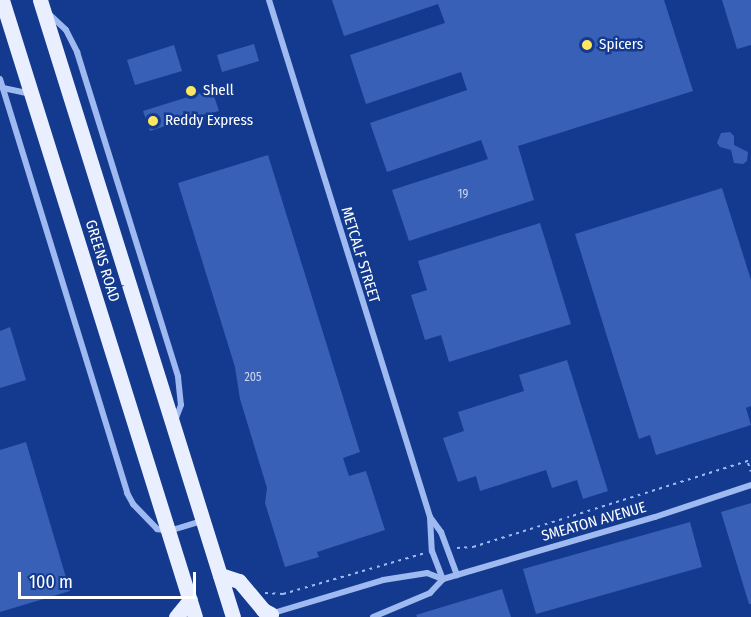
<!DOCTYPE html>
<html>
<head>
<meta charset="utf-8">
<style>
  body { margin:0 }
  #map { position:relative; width:751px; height:617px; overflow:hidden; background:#143a8f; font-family:"Fira Sans Condensed",sans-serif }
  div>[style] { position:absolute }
  .building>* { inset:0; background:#3860b6 }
  .path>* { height:2px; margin-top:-1px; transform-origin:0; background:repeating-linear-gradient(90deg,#9fb9f1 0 3px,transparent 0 7.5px) }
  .street>* { height:6px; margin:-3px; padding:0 3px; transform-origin:3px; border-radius:3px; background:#9fb9f1 }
  .primary>* { height:15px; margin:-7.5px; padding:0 7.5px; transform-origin:7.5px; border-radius:7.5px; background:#e9efff }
  .dots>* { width:16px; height:16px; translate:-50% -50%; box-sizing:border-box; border:3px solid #143a8f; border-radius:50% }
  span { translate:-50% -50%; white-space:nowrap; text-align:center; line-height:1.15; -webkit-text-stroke:5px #143a8f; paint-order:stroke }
  .number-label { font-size:12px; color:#cdd7ed }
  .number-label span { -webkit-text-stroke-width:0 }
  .poi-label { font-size:15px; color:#fff }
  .left { translate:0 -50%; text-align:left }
  .street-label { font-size:15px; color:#fff }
  .scale { position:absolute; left:18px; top:572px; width:178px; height:27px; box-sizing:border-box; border:3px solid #fff; border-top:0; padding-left:8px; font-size:18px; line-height:21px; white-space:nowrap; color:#fff; -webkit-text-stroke:4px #143a8f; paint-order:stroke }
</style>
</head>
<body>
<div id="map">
  <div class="building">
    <i style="clip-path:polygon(332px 0,664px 0,693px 91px,518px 146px,534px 200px,409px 241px,392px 190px,488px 159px,481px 140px,387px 172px,370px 123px,467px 90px,461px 72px,366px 104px,350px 55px,445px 23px,438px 4px,344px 36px)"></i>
    <i style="clip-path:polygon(722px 0,751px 0,751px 45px,737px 49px)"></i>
    <i style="clip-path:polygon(254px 44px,259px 61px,222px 72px,217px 55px)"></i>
    <i style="clip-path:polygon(174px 45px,182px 71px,135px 85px,127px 60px)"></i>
    <i style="clip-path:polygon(204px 92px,206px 96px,213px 93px,219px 111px,211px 113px,212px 117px,179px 127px,178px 122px,150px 131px,143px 111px)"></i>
    <i style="clip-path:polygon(730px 132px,734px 136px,734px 145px,748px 152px,747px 161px,743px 164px,734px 163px,731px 150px,720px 147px,717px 143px,721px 133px)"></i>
    <i style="clip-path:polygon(268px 155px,360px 452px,343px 458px,349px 476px,366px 471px,385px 530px,317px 552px,319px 557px,285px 567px,265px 503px,267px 488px,240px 399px,235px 367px,178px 183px)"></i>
    <i style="clip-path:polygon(722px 188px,751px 280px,751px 406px,746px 408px,751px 425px,656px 455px,650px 435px,639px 439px,575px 234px)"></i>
    <i style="clip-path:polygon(540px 223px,571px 324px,449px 362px,441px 335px,425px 340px,411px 295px,427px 290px,418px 261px)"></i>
    <i style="clip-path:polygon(10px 327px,26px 380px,0 388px,0 331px)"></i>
    <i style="clip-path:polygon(567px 360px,608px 491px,583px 499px,577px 480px,552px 488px,546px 470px,480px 491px,476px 476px,458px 482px,443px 438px,464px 431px,458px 412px,524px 391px,519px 375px)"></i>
    <i style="clip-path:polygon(26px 442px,70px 591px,0 612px,0 450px)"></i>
    <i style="clip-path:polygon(751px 503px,751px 604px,749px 604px,721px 512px)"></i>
    <i style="clip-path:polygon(690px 522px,702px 567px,536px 614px,523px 569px)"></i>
    <i style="clip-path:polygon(502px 589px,511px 617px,417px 617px,416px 615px)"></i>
  </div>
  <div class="path">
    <i style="left:748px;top:463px;width:9px;rotate:72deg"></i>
    <i style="left:457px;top:548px;width:16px;rotate:-4deg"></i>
    <i style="left:473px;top:547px;width:291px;rotate:-17.4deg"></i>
    <i style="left:265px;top:593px;width:18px;rotate:3deg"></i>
    <i style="left:283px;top:594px;width:148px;rotate:-16.1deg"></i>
  </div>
  <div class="street">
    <i style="left:269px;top:0;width:541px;rotate:72.7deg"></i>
    <i style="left:430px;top:517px;width:19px;rotate:54deg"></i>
    <i style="left:441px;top:532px;width:46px;rotate:69.6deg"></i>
    <i style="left:49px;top:14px;width:23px;rotate:43deg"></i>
    <i style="left:66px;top:30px;width:25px;rotate:63deg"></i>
    <i style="left:77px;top:52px;width:340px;rotate:72.7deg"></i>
    <i style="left:178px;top:377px;width:28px;rotate:84deg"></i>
    <i style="left:181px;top:405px;width:19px;rotate:111deg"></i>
    <i style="left:0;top:79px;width:433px;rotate:72.9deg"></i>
    <i style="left:127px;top:493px;width:13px;rotate:61deg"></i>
    <i style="left:133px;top:504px;width:35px;rotate:46deg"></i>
    <i style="left:157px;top:529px;width:12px;rotate:9deg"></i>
    <i style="left:169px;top:531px;width:34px;rotate:-17deg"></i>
    <i style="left:3px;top:88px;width:29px;rotate:12deg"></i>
    <i style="left:430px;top:517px;width:34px;rotate:87deg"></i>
    <i style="left:432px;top:551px;width:30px;rotate:69deg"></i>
    <i style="left:270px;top:614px;width:118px;rotate:-16.7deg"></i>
    <i style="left:383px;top:580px;width:45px;rotate:-9deg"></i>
    <i style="left:427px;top:573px;width:17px;rotate:21deg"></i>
    <i style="left:373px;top:617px;width:62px;rotate:-22.8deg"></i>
    <i style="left:430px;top:593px;width:19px;rotate:-47deg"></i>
    <i style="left:443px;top:579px;width:221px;rotate:-16.3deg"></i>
    <i style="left:655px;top:517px;width:101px;rotate:-18.4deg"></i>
  </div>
  <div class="primary">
    <i style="left:2px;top:0;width:646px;rotate:72.63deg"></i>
    <i style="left:40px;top:0;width:646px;rotate:72.63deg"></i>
    <i style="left:220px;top:575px;width:20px;rotate:18deg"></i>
    <i style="left:239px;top:581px;width:38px;rotate:50deg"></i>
    <i style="left:263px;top:610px;width:9px;rotate:27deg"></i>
    <i style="left:176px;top:617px;width:22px;rotate:-51deg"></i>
  </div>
  <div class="dots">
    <i style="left:587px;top:45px;background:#ffe65f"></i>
    <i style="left:191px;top:91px;background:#ffe65f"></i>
    <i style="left:153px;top:121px;background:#ffe65f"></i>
  </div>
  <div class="number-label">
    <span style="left:463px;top:195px">19</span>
    <span style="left:253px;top:378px">205</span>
  </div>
  <div class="poi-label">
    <span class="left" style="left:599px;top:45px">Spicers</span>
    <span class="left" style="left:203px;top:91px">Shell</span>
    <span class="left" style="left:165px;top:121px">Reddy Express</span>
  </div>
  <div class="street-label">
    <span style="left:360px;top:255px;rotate:73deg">METCALF STREET</span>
    <span style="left:102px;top:261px;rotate:73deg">GREENS ROAD</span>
    <span style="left:594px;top:522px;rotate:-16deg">SMEATON AVENUE</span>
  </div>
  <div class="scale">100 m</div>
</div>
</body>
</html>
